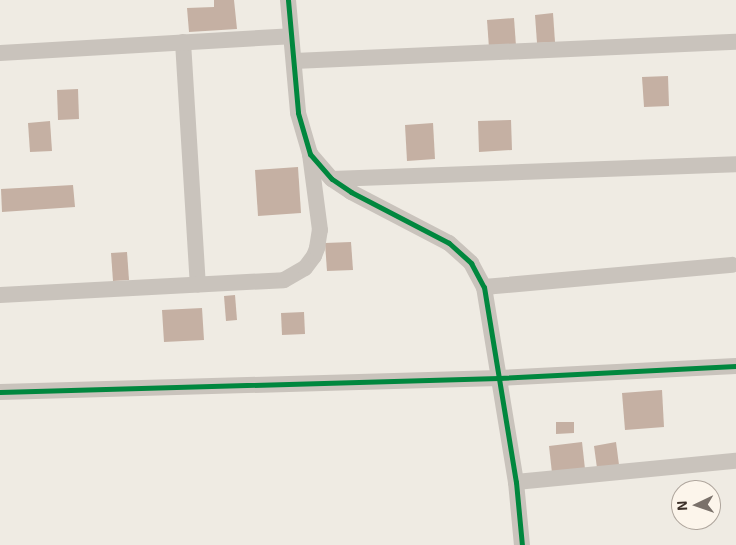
<!DOCTYPE html>
<html>
<head>
<meta charset="utf-8">
<style>
  body { margin:0 }
  #map { position:relative; width:736px; height:545px; overflow:hidden; background:#efebe3; font-family:"Exo 2",sans-serif }
  div>[style] { position:absolute }
  .building>* { inset:0; background:#c5b0a3 }
  .minor>* { height:16px; margin:-8px; padding:0 8px; transform-origin:8px; border-radius:8px; background:#c9c3bc }
  .cycleway>* { height:5px; margin:-2.5px; padding:0 2.5px; transform-origin:2.5px; border-radius:2.5px; background:#00873e }
  span { translate:-50% -50%; white-space:nowrap; text-align:center; line-height:1.15; -webkit-text-stroke:4px #fcf5eb; paint-order:stroke }
  .north { position:absolute; left:671px; top:480px; width:50px; height:50px; box-sizing:border-box; background:#fcf5eb; border:1px solid #afa69d; border-radius:50%; rotate:267deg; font-size:14px; font-weight:700; line-height:20px; text-align:center; color:#3b3029 }
  .north::after { content:''; display:block; margin:auto; width:18px; height:22px; background:#7a716a; clip-path:polygon(50% 0,100% 100%,50% 72%,0 100%) }
</style>
</head>
<body>
<div id="map">
  <div class="building">
    <i style="clip-path:polygon(214px 0,234px 0,237px 29px,189px 32px,187px 8px,214px 7px)"></i>
    <i style="clip-path:polygon(553px 13px,555px 42px,537px 43px,535px 15px)"></i>
    <i style="clip-path:polygon(514px 18px,516px 46px,489px 48px,487px 20px)"></i>
    <i style="clip-path:polygon(668px 76px,669px 106px,644px 107px,642px 77px)"></i>
    <i style="clip-path:polygon(78px 89px,79px 119px,58px 120px,57px 90px)"></i>
    <i style="clip-path:polygon(511px 120px,512px 150px,479px 152px,478px 121px)"></i>
    <i style="clip-path:polygon(50px 121px,52px 151px,30px 152px,28px 123px)"></i>
    <i style="clip-path:polygon(433px 123px,435px 159px,407px 161px,405px 125px)"></i>
    <i style="clip-path:polygon(298px 167px,301px 213px,258px 216px,255px 170px)"></i>
    <i style="clip-path:polygon(73px 185px,75px 207px,2px 212px,1px 189px)"></i>
    <i style="clip-path:polygon(351px 242px,353px 270px,327px 271px,325px 243px)"></i>
    <i style="clip-path:polygon(127px 252px,129px 280px,113px 281px,111px 253px)"></i>
    <i style="clip-path:polygon(235px 295px,237px 320px,226px 321px,224px 296px)"></i>
    <i style="clip-path:polygon(202px 308px,204px 340px,164px 342px,162px 310px)"></i>
    <i style="clip-path:polygon(304px 312px,305px 334px,282px 335px,281px 313px)"></i>
    <i style="clip-path:polygon(662px 390px,664px 427px,625px 430px,622px 393px)"></i>
    <i style="clip-path:polygon(556px 422px,574px 422px,574px 433px,556px 434px)"></i>
    <i style="clip-path:polygon(582px 442px,585px 469px,552px 473px,549px 446px)"></i>
    <i style="clip-path:polygon(616px 442px,619px 465px,597px 468px,594px 446px)"></i>
  </div>
  <div class="minor">
    <i style="left:288px;top:0;width:113px;rotate:84.9deg"></i>
    <i style="left:298px;top:113px;width:43px;rotate:73.7deg"></i>
    <i style="left:310px;top:154px;width:33px;rotate:49deg"></i>
    <i style="left:332px;top:179px;width:23px;rotate:34deg"></i>
    <i style="left:351px;top:192px;width:110px;rotate:27.5deg"></i>
    <i style="left:449px;top:243px;width:30px;rotate:42deg"></i>
    <i style="left:471px;top:263px;width:27px;rotate:62deg"></i>
    <i style="left:484px;top:287px;width:198px;rotate:80.7deg"></i>
    <i style="left:516px;top:482px;width:63px;rotate:84.6deg"></i>
    <i style="left:183px;top:42px;width:243px;rotate:86.5deg"></i>
    <i style="left:0;top:53px;width:291px;rotate:-3.3deg"></i>
    <i style="left:294px;top:61px;width:442px;rotate:-2.5deg"></i>
    <i style="left:332px;top:179px;width:404px;rotate:-2.1deg"></i>
    <i style="left:484px;top:287px;width:249px;rotate:-5.1deg"></i>
    <i style="left:0;top:295px;width:284px;rotate:-3deg"></i>
    <i style="left:284px;top:280px;width:24px;rotate:-30deg"></i>
    <i style="left:305px;top:268px;width:15px;rotate:-53deg"></i>
    <i style="left:314px;top:256px;width:9px;rotate:-69deg"></i>
    <i style="left:317px;top:248px;width:18px;rotate:-81deg"></i>
    <i style="left:320px;top:230px;width:77px;rotate:-97.5deg"></i>
    <i style="left:0;top:392px;width:499px;rotate:-1.6deg"></i>
    <i style="left:499px;top:378px;width:237px;rotate:-2.9deg"></i>
    <i style="left:516px;top:482px;width:221px;rotate:-5.5deg"></i>
  </div>
  <div class="cycleway">
    <i style="left:288px;top:0;width:113px;rotate:84.9deg"></i>
    <i style="left:298px;top:113px;width:43px;rotate:73.7deg"></i>
    <i style="left:310px;top:154px;width:33px;rotate:49deg"></i>
    <i style="left:332px;top:179px;width:23px;rotate:34deg"></i>
    <i style="left:351px;top:192px;width:110px;rotate:27.5deg"></i>
    <i style="left:449px;top:243px;width:30px;rotate:42deg"></i>
    <i style="left:471px;top:263px;width:27px;rotate:62deg"></i>
    <i style="left:484px;top:287px;width:198px;rotate:80.7deg"></i>
    <i style="left:516px;top:482px;width:63px;rotate:84.6deg"></i>
    <i style="left:0;top:392px;width:499px;rotate:-1.6deg"></i>
    <i style="left:499px;top:378px;width:237px;rotate:-2.9deg"></i>
  </div>
  <div class="north">N</div>
</div>
</body>
</html>
